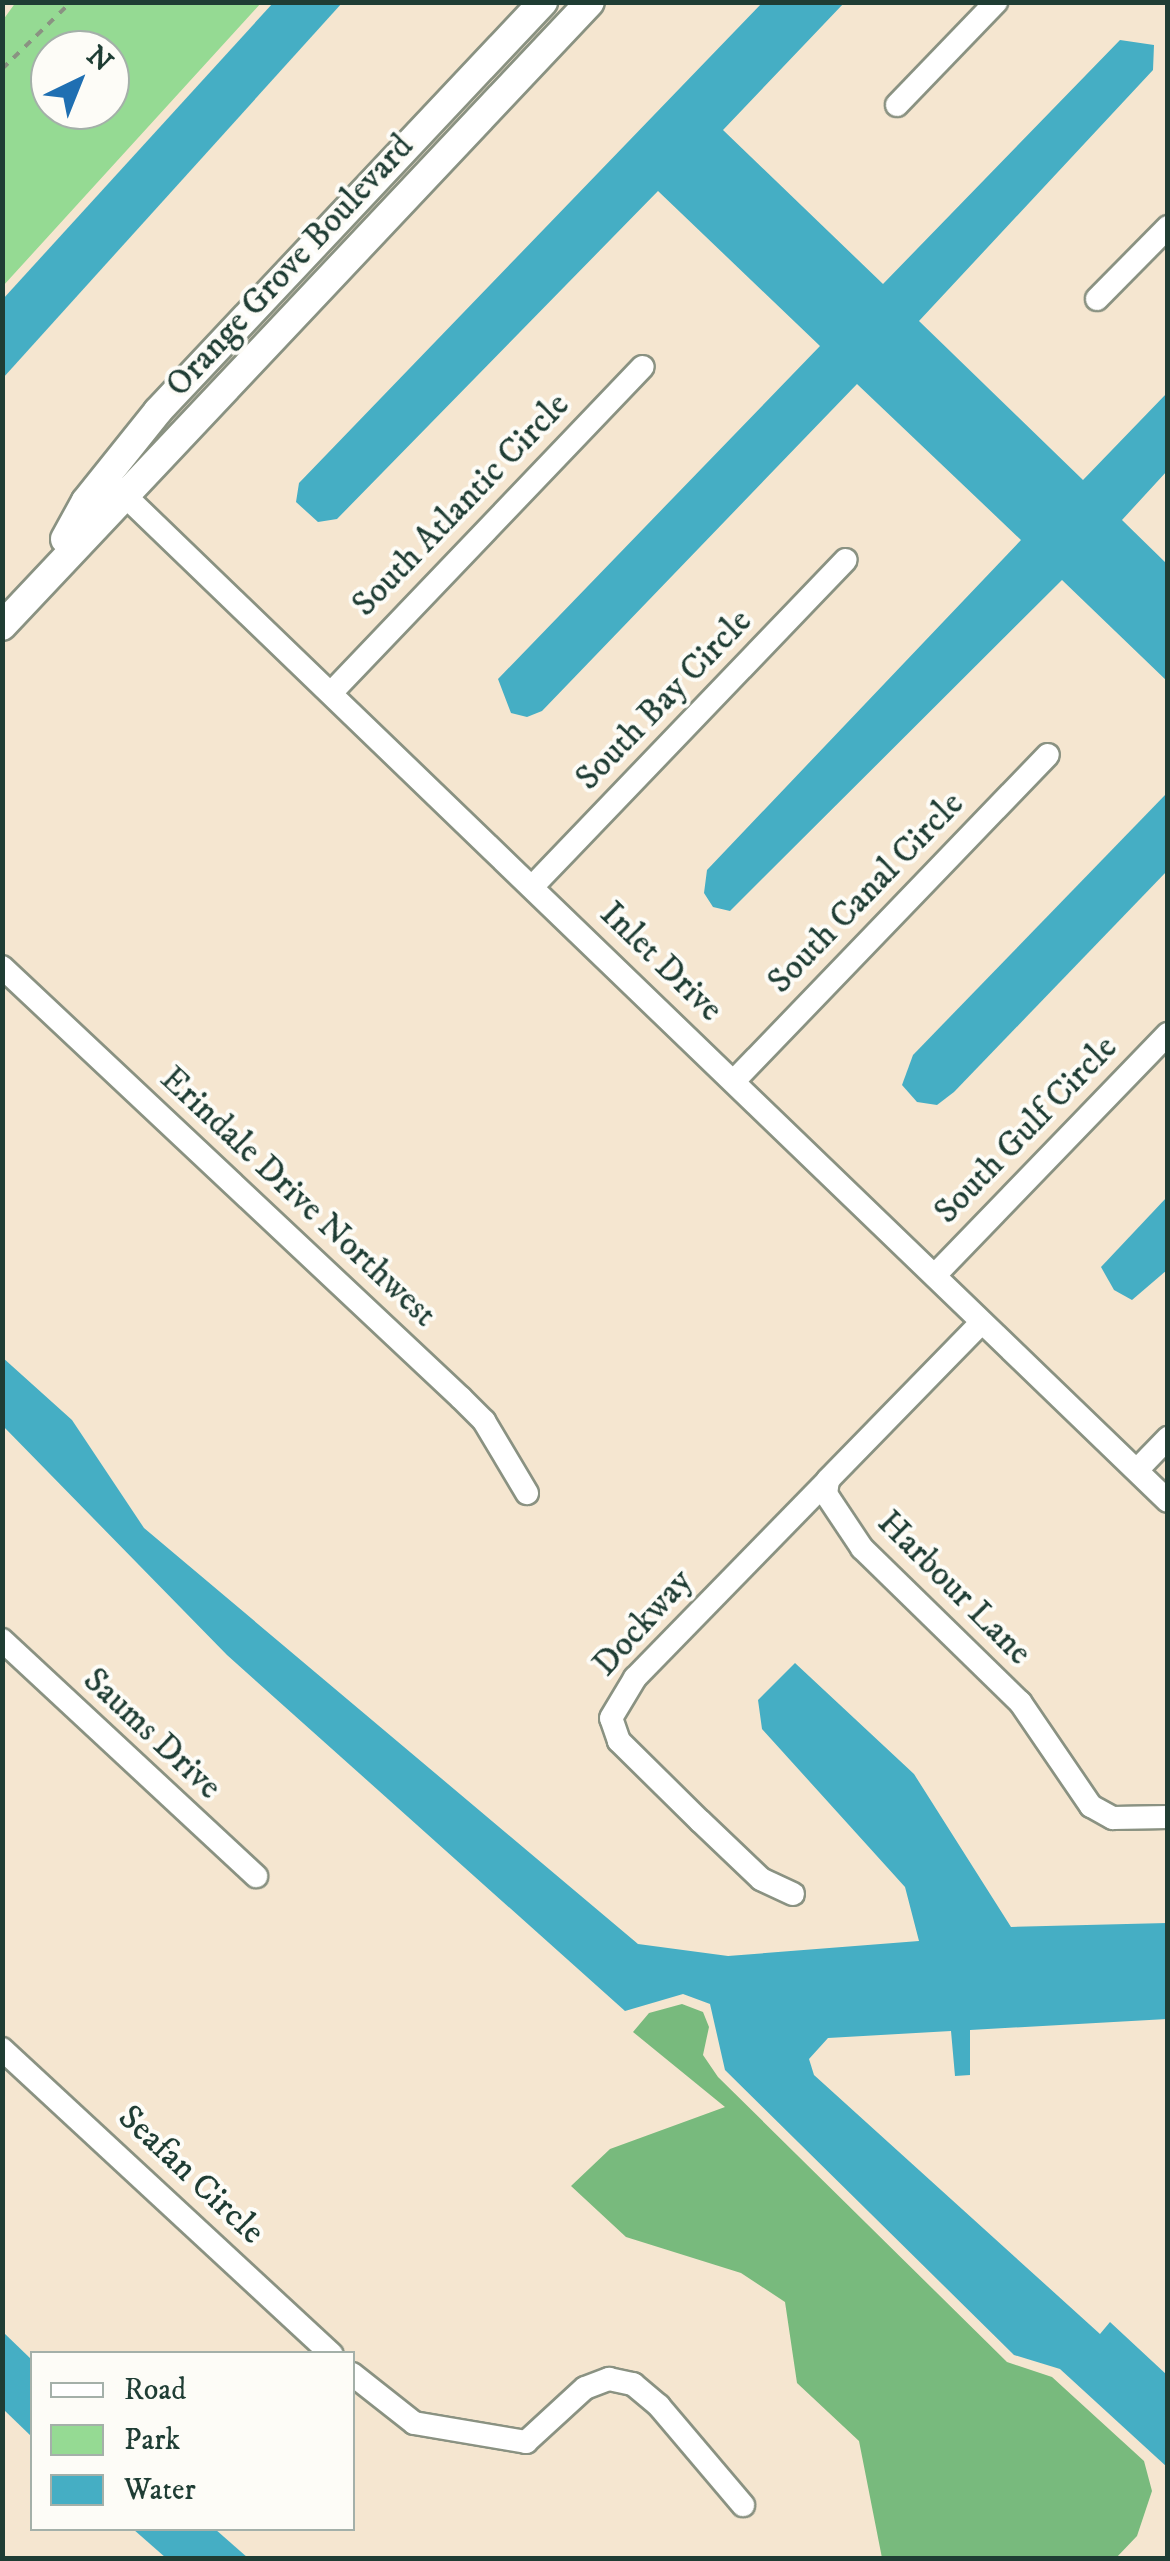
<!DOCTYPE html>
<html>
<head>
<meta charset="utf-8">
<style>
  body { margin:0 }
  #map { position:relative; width:1170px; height:2561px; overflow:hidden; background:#f5e6d0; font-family:"IM FELL DW Pica",serif }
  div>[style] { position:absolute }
  .green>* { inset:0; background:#95da93 }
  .forest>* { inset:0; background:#78ba7d }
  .water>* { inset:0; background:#45aec4 }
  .path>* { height:4px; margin-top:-2px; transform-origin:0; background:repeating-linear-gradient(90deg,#8a9282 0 8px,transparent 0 16px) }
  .roads { filter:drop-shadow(2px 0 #8a9282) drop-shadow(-2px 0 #8a9282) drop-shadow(0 2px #8a9282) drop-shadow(0 -2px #8a9282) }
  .minor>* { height:22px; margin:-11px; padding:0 11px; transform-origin:11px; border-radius:11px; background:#fff }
  .tertiary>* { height:28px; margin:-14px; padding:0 14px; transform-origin:14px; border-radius:14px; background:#fff }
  span { translate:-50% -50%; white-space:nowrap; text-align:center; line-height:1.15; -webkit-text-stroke:8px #fdfcf7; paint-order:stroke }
  .street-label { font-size:35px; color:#1f3d34 }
  .frame { position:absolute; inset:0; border:5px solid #1f3d34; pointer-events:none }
  .legend { position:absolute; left:30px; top:2351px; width:325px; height:180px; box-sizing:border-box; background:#fdfcf7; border:2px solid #a4b0a9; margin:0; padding:12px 18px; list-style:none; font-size:30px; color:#1f3d34 }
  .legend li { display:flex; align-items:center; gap:20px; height:50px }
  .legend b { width:50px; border:2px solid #a4b0a9 }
  .north { position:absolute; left:30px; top:30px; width:100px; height:100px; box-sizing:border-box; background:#fdfcf7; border:2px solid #a4b0a9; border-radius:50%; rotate:43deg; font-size:28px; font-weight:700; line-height:40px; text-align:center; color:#1f3d34 }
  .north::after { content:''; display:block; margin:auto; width:35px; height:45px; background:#1f6fb2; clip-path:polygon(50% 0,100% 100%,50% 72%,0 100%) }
</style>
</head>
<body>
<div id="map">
  <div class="green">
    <i style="clip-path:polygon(evenodd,16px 2px,261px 3px,3px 286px,3px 20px,16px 2px,50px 50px,110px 50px,110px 110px,50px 110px,50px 50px)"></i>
  </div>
  <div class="forest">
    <i style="clip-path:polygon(682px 2004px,703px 2012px,709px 2027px,703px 2055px,718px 2077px,1007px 2362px,1052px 2377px,1144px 2461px,1152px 2491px,1137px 2536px,1116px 2558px,882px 2558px,859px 2441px,797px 2383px,785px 2302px,741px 2273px,626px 2237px,571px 2186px,610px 2149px,725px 2107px,633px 2032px,649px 2013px)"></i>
  </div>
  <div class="water">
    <i style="clip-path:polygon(273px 3px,342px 3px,3px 378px,3px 299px)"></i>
    <i style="clip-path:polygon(762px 3px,844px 3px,723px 130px,883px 284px,1120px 40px,1154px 45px,1153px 70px,919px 321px,1083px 480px,1167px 393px,1167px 471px,1122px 520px,1167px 564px,1168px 682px,1062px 580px,730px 911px,713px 907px,704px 893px,707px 870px,1021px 540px,857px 384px,542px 711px,527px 717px,511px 713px,498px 679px,820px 346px,658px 191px,337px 519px,318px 522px,296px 502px,299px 483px)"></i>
    <i style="clip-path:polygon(1167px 793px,1167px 871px,954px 1092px,937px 1105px,917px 1102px,902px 1085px,913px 1055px)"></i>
    <i style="clip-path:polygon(1167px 1197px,1167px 1270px,1132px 1300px,1114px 1290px,1101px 1267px)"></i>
    <i style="clip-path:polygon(2px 1357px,72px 1420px,144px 1528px,638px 1944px,728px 1956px,919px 1941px,905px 1887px,762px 1729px,758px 1700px,795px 1663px,914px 1774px,1011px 1927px,1167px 1923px,1167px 2019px,970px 2030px,970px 2075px,955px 2076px,951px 2031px,828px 2038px,809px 2059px,814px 2075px,1100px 2334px,1110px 2322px,1167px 2375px,1167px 2467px,1060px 2369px,1014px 2355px,725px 2070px,710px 2004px,683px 1994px,625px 2011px,227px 1655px,3px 1426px)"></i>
    <i style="clip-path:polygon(3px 2332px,32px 2360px,32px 2437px,3px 2409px)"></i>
    <i style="clip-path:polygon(133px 2529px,215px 2529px,248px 2558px,166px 2558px)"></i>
  </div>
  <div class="path">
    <i style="left:2px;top:69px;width:96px;rotate:-44.2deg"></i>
  </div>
  <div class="roads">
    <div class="minor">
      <i style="left:897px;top:105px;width:143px;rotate:-46.1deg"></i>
      <i style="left:1097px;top:299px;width:101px;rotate:-45.4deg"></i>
      <i style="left:116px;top:487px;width:1461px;rotate:43.95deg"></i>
      <i style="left:331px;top:693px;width:451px;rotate:-46.3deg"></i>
      <i style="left:532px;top:887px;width:453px;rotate:-46.2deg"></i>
      <i style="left:2px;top:967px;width:630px;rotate:43.2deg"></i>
      <i style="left:461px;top:1398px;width:33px;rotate:45deg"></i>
      <i style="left:484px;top:1421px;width:84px;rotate:59.2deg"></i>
      <i style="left:735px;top:1080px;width:451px;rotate:-46.1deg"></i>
      <i style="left:936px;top:1274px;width:334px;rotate:-46deg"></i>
      <i style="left:981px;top:1323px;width:219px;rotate:134.3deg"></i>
      <i style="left:828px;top:1480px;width:14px;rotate:98deg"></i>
      <i style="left:826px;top:1494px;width:65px;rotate:56.3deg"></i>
      <i style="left:862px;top:1548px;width:221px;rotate:44.3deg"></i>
      <i style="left:1020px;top:1702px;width:126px;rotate:55.7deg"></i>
      <i style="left:1091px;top:1806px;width:25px;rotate:29deg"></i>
      <i style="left:1113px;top:1818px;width:55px;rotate:-1deg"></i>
      <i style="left:1137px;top:1470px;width:45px;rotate:-45.9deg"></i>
      <i style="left:2px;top:1640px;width:347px;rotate:42.9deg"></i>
      <i style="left:793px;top:1894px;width:35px;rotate:-155deg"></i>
      <i style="left:761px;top:1879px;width:84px;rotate:-136.4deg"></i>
      <i style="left:700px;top:1821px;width:114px;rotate:-135.4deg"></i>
      <i style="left:619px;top:1741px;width:24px;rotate:-109deg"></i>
      <i style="left:611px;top:1718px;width:47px;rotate:-59deg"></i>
      <i style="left:635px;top:1678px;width:277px;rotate:-45.7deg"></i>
      <i style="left:2px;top:2049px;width:449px;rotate:42.8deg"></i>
      <i style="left:352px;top:2374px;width:79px;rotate:38.3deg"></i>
      <i style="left:414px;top:2423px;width:114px;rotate:9.6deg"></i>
      <i style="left:526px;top:2442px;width:80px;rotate:-42.5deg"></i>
      <i style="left:585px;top:2388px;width:26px;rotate:-21deg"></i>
      <i style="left:609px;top:2379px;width:25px;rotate:12deg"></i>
      <i style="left:633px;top:2384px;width:34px;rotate:40deg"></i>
      <i style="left:659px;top:2406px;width:130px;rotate:49.7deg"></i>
    </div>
    <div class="tertiary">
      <i style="left:65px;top:539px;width:43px;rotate:-61.1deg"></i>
      <i style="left:86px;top:501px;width:115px;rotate:-51.3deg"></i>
      <i style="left:158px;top:411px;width:562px;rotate:-46.73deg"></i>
      <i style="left:2px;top:626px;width:857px;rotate:-46.7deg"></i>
    </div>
  </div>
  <div class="street-label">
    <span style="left:290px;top:266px;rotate:-47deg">Orange Grove Boulevard</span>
    <span style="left:461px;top:505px;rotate:-46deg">South Atlantic Circle</span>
    <span style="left:664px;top:700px;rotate:-46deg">South Bay Circle</span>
    <span style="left:866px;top:893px;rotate:-46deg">South Canal Circle</span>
    <span style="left:661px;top:962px;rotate:44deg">Inlet Drive</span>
    <span style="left:1026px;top:1130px;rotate:-46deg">South Gulf Circle</span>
    <span style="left:298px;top:1197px;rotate:43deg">Erindale Drive Northwest</span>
    <span style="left:954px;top:1588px;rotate:45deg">Harbour Lane</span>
    <span style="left:643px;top:1623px;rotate:-48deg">Dockway</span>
    <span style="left:152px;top:1734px;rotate:43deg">Saums Drive</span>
    <span style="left:191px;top:2175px;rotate:43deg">Seafan Circle</span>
  </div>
  <div class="frame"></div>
  <ul class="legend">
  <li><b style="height:12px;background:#fff"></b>Road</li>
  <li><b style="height:28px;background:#95da93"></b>Park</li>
  <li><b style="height:28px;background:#45aec4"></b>Water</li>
  </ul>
  <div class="north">N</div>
</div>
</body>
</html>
